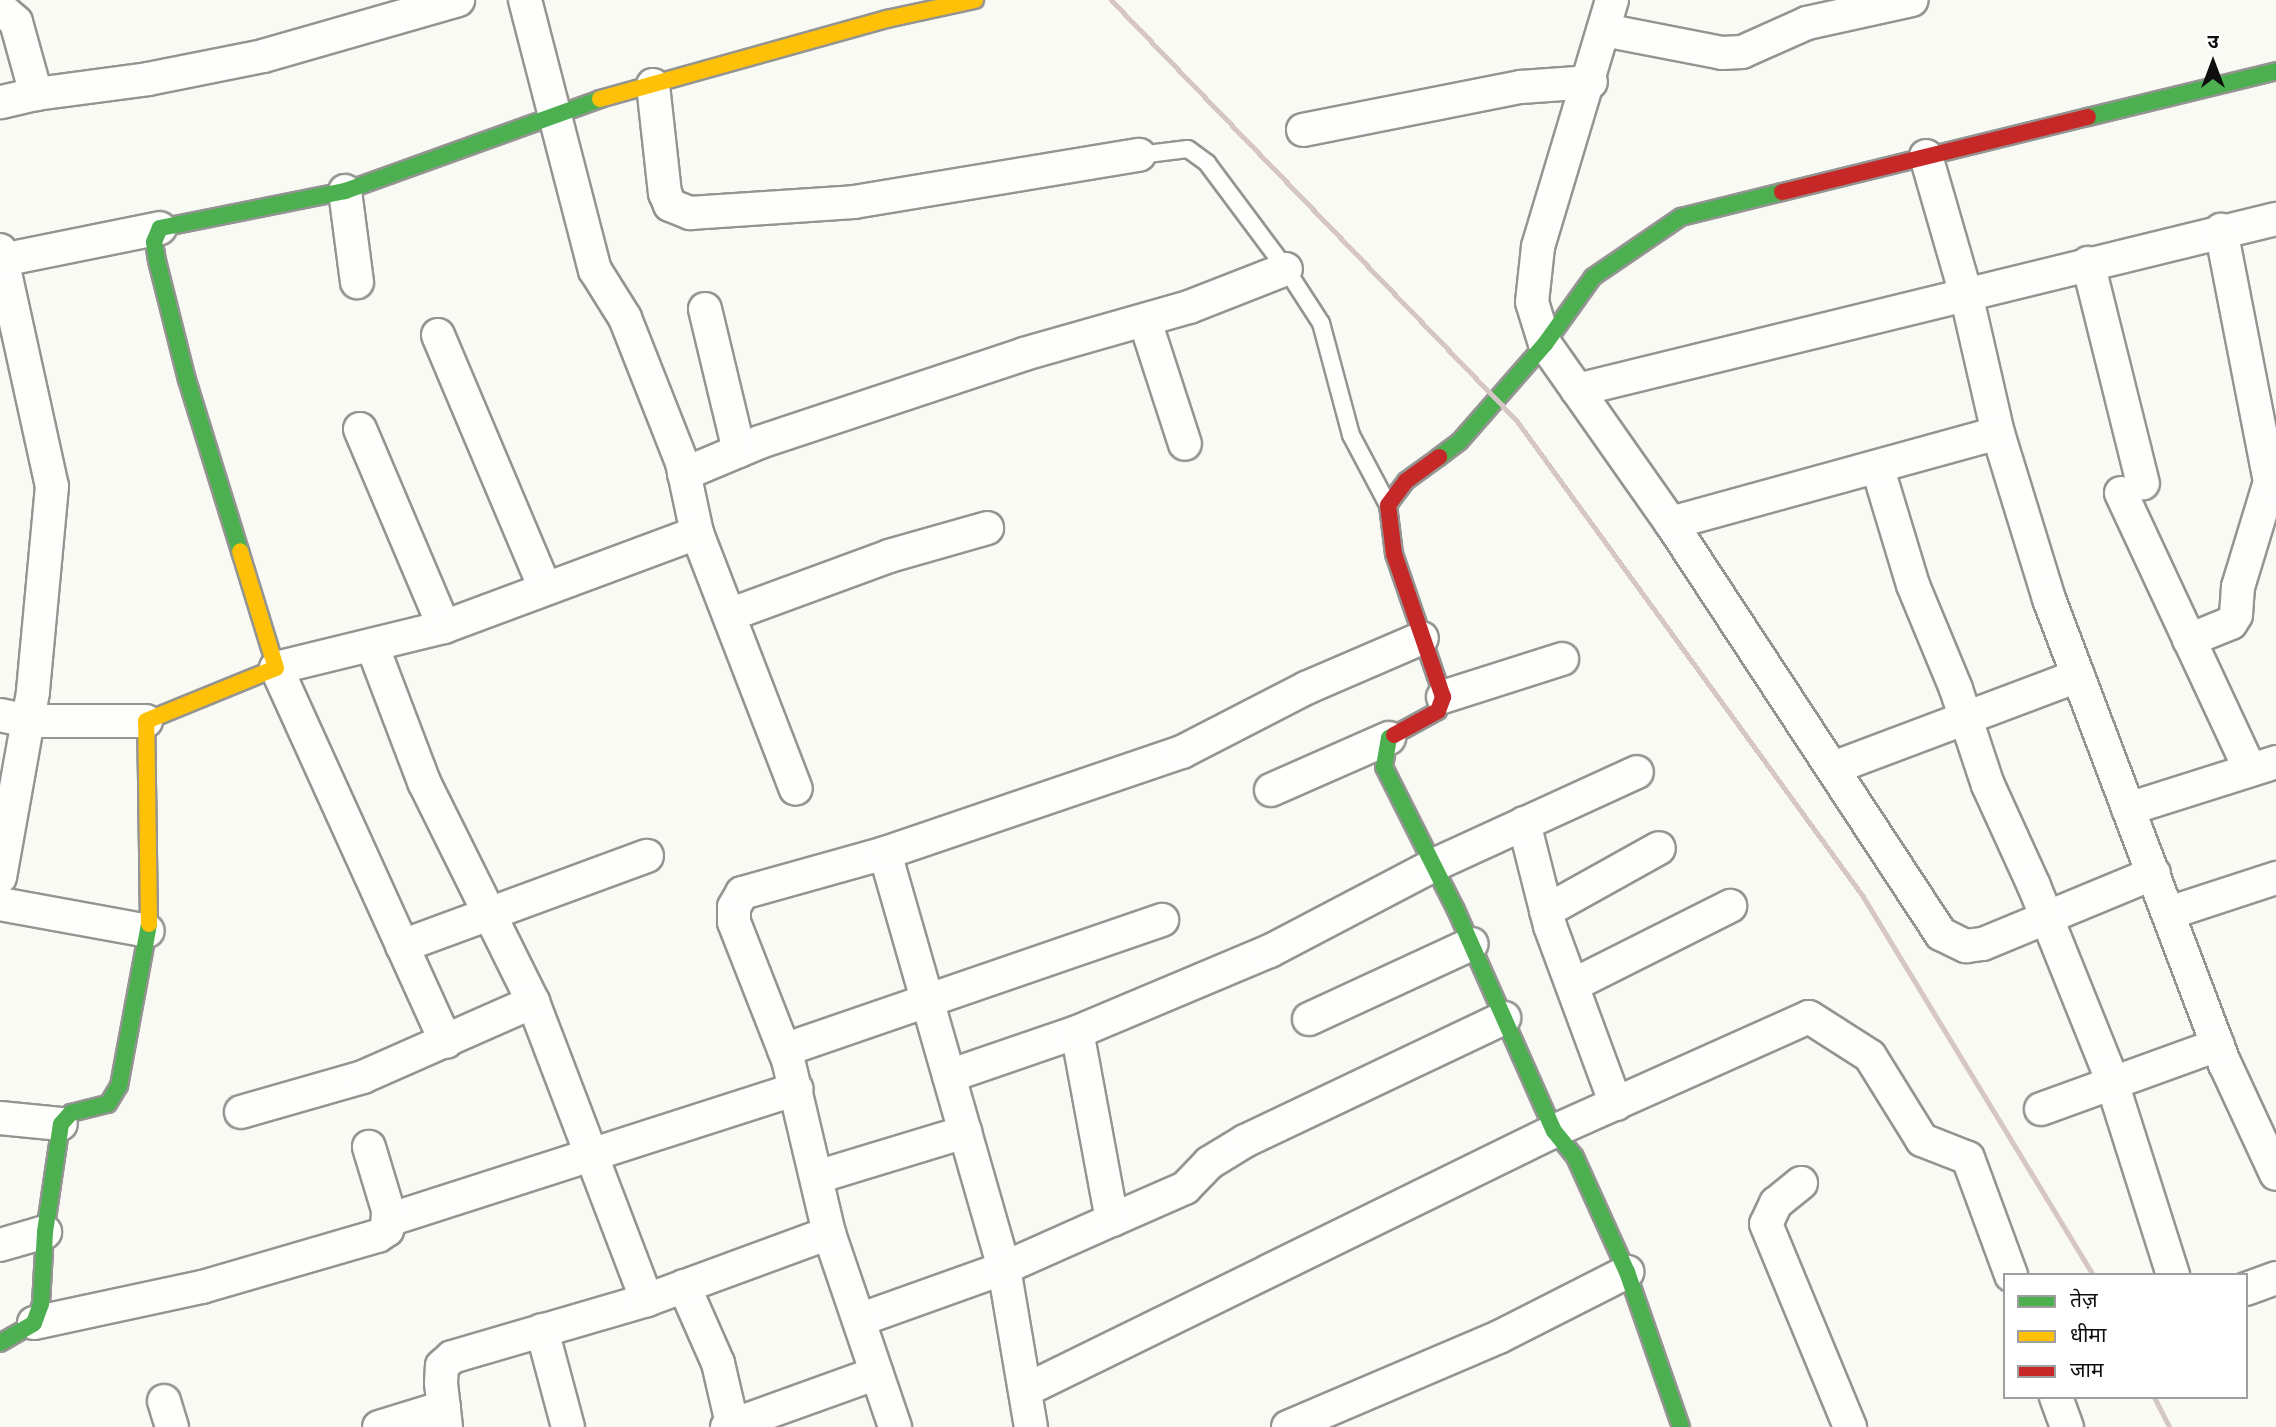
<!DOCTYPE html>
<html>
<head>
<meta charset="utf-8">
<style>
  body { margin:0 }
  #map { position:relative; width:2276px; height:1427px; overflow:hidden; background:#fafaf4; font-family:Bitter,"Noto Sans Devanagari",serif }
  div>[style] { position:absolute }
  .roads { filter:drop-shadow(2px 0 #949492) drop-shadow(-2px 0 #949492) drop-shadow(0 2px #949492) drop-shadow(0 -2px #949492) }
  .lane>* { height:16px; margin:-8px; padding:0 8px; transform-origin:8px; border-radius:8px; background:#fefefd }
  .street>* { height:32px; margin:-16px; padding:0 16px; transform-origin:16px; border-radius:16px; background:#fefefd }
  .fast>* { height:16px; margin:-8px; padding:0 8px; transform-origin:8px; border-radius:8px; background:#4caf50 }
  .slow>* { height:16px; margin:-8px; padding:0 8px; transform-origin:8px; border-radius:8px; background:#ffc107 }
  .jam>* { height:16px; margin:-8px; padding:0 8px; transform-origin:8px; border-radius:8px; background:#c62828 }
  .rail>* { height:5px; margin:-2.5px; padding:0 2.5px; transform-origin:2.5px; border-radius:2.5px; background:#d6c6c5 }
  span { translate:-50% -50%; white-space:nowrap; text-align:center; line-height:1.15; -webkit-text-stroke:7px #fff; paint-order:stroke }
  .legend { position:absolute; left:2003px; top:1273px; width:245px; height:126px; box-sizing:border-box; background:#fff; border:2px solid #9f9f9f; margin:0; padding:9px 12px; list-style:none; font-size:21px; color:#0e0e0e }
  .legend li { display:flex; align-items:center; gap:14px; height:35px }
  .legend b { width:35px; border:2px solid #9f9f9f }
  .north { position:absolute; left:2178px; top:28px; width:70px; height:70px; -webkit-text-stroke:5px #fff; paint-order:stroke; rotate:0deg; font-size:19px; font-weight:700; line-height:28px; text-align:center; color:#0e0e0e }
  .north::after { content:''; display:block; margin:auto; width:24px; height:32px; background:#0e0e0e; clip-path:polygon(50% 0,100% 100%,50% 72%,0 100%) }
</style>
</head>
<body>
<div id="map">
  <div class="roads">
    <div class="lane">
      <i style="left:1139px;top:155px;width:49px;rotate:-7deg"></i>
      <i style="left:1188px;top:149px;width:24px;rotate:36deg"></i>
      <i style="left:1207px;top:163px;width:132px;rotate:53.3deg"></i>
      <i style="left:1286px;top:269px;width:64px;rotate:57.1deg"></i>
      <i style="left:1321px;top:323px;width:116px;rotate:75deg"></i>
      <i style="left:1351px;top:435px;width:77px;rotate:62.1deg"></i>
    </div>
    <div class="street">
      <i style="left:525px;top:0;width:279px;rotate:75.5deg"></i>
      <i style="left:595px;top:270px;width:57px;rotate:58deg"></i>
      <i style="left:625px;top:318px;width:156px;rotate:68.5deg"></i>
      <i style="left:682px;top:463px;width:72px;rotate:77.9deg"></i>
      <i style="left:697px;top:533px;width:274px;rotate:68.9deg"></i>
      <i style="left:1612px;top:0;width:258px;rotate:106.7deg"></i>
      <i style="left:1538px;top:247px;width:55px;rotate:96.2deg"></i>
      <i style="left:1532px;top:302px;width:44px;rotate:72.8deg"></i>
      <i style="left:1545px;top:344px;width:219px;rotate:54.9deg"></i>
      <i style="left:1671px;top:523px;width:492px;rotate:56.7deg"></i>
      <i style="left:1941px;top:934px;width:28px;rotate:26deg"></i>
      <i style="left:1966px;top:946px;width:17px;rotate:-7deg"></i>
      <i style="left:1983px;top:944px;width:185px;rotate:-22.5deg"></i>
      <i style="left:0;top:8px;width:21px;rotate:41deg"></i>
      <i style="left:16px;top:22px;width:75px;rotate:74.5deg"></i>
      <i style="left:36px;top:94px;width:37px;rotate:167deg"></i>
      <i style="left:1604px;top:30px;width:120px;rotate:11deg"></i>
      <i style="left:1722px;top:53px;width:20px;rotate:-3deg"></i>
      <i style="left:1742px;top:52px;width:71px;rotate:-24deg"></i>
      <i style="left:1807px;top:23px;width:107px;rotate:-12.4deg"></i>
      <i style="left:653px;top:85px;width:109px;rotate:83.7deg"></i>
      <i style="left:665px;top:193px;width:13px;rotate:67deg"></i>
      <i style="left:670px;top:205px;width:22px;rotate:22deg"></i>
      <i style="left:690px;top:213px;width:164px;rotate:-3.8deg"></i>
      <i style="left:854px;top:202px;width:289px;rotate:-9.4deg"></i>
      <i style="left:36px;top:94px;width:113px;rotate:-7.6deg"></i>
      <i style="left:148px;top:79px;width:117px;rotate:-11.3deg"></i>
      <i style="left:263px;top:56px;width:203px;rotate:-16deg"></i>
      <i style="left:1303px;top:130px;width:222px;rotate:-11.2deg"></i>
      <i style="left:1521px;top:87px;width:70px;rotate:-4.1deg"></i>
      <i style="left:1926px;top:156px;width:148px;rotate:73.9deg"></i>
      <i style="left:1967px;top:298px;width:139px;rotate:77.1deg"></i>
      <i style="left:1998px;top:433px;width:174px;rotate:72.9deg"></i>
      <i style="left:2049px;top:599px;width:497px;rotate:69.3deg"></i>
      <i style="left:2225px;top:1064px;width:121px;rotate:65.1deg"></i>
      <i style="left:345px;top:191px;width:92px;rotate:82.5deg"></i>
      <i style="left:0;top:250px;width:242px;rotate:77.6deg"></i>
      <i style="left:52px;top:486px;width:207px;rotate:95.3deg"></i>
      <i style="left:33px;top:692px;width:188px;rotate:100.1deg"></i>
      <i style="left:2px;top:260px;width:161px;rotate:-11.4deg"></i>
      <i style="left:2088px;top:263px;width:227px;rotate:76deg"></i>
      <i style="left:705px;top:309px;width:146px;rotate:76.5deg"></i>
      <i style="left:1145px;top:321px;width:129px;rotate:72deg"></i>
      <i style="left:438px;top:335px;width:275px;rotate:67.1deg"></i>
      <i style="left:1577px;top:390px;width:720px;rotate:-13.75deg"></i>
      <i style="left:360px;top:429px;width:215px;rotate:67deg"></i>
      <i style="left:1878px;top:469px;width:121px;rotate:73.2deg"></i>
      <i style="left:1913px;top:585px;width:113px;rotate:67.5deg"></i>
      <i style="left:1956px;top:689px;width:101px;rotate:71.6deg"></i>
      <i style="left:1988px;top:785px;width:111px;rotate:65.5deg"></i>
      <i style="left:2034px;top:886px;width:201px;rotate:68.1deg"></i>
      <i style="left:2109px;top:1073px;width:212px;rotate:72.4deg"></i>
      <i style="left:684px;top:474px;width:82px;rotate:-22.8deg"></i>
      <i style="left:760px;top:442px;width:278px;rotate:-18.4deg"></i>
      <i style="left:1024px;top:354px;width:172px;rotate:-15.9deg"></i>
      <i style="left:1189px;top:307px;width:104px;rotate:-21.4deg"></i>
      <i style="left:2121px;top:493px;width:303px;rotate:65deg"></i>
      <i style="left:1671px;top:523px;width:339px;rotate:-15.4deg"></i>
      <i style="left:729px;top:615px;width:171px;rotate:-20.2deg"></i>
      <i style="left:889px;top:556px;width:102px;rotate:-15.9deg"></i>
      <i style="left:2189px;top:640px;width:45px;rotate:-22deg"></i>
      <i style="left:2231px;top:623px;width:9px;rotate:-58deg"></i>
      <i style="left:2236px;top:615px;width:28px;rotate:-86deg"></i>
      <i style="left:2238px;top:587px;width:110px;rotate:-73.1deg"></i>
      <i style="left:2270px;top:482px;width:257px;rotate:-101deg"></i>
      <i style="left:372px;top:645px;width:147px;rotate:69.2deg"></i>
      <i style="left:424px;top:782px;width:246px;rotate:63.6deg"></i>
      <i style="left:533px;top:1002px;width:319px;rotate:69.1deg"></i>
      <i style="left:1443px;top:697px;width:125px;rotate:-17.7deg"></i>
      <i style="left:0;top:715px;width:29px;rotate:12deg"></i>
      <i style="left:28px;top:721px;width:118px"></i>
      <i style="left:1833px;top:768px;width:262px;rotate:-20.6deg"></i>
      <i style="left:1271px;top:790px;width:129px;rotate:-23.8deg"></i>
      <i style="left:2128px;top:809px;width:155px;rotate:-17.6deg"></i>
      <i style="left:1524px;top:823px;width:106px;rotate:75.8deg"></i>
      <i style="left:1550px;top:926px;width:190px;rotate:69.7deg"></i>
      <i style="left:885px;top:853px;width:432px;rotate:74deg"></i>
      <i style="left:1004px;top:1268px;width:161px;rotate:80.4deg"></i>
      <i style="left:0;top:904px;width:150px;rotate:10.3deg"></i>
      <i style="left:1546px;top:911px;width:129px;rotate:-29.1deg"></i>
      <i style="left:2169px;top:913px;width:113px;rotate:-18.1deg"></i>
      <i style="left:402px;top:946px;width:261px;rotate:-20.2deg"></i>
      <i style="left:1573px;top:985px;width:176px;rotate:-26.7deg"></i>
      <i style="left:1309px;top:1019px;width:179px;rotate:-24.8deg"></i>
      <i style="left:446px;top:1042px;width:411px;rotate:-114.4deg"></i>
      <i style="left:276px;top:668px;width:173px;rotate:-13.7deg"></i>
      <i style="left:444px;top:627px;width:270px;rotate:-20.4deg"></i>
      <i style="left:784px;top:1050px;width:400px;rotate:-19deg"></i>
      <i style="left:949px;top:1076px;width:135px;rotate:-19deg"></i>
      <i style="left:2041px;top:1109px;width:188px;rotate:-19.9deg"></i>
      <i style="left:241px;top:1112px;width:127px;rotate:-16deg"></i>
      <i style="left:363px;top:1077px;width:186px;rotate:-23.8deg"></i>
      <i style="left:0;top:1118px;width:61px;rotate:5.6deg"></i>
      <i style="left:817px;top:1177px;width:155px;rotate:-16.9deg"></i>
      <i style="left:1801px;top:1183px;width:32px;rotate:141deg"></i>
      <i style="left:1776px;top:1203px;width:23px;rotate:115deg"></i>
      <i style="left:1766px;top:1224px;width:220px;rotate:67.5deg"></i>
      <i style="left:388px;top:1220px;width:429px;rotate:-17.8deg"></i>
      <i style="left:1112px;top:1220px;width:80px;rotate:-23.7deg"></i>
      <i style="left:1185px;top:1188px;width:35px;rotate:-46deg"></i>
      <i style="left:1209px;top:1163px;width:42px;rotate:-31.4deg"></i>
      <i style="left:1245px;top:1141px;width:287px;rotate:-25.4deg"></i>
      <i style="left:0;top:1245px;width:47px;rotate:-16.1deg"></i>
      <i style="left:684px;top:1286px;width:84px;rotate:66.2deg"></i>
      <i style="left:718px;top:1363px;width:53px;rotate:77deg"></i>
      <i style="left:730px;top:1415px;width:18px;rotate:41deg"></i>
      <i style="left:2246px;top:1289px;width:32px;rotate:-20deg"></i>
      <i style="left:859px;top:1320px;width:154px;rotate:-19.7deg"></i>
      <i style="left:1004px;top:1268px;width:118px;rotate:-24deg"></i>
      <i style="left:1112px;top:1220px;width:191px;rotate:-100.5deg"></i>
      <i style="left:1077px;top:1032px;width:209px;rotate:-22.8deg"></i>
      <i style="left:1270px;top:951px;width:185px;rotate:-27.7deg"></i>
      <i style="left:1434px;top:865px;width:223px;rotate:-24.6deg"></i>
      <i style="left:34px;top:1323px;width:172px;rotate:-12.1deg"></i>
      <i style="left:202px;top:1287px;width:183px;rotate:-16.2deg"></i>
      <i style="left:378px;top:1236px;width:11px;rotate:-34deg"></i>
      <i style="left:387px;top:1230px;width:20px;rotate:-87deg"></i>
      <i style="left:388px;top:1210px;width:66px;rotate:-106.8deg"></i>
      <i style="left:542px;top:1330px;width:100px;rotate:75deg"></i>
      <i style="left:1026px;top:1390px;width:588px;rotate:-26.13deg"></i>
      <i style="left:1554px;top:1131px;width:279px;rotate:-24.1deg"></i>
      <i style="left:1809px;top:1017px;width:72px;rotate:32.6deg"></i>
      <i style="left:1870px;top:1056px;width:99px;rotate:58.2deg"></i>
      <i style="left:1922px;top:1140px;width:49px;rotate:21.4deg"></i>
      <i style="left:1968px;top:1158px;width:125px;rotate:69.8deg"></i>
      <i style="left:2056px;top:1397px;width:32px;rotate:70deg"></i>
      <i style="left:164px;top:1401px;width:27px;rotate:73deg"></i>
      <i style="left:379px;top:1427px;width:68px;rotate:-17.1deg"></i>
      <i style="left:446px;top:1427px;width:44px;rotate:-96.5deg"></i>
      <i style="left:441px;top:1383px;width:17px;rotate:-87deg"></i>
      <i style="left:442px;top:1366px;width:13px;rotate:-42deg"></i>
      <i style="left:452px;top:1357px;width:203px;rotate:-16.3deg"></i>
      <i style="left:647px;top:1300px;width:194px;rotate:-20.2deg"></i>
      <i style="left:727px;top:1427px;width:159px;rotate:-19.8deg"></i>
      <i style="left:895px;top:1427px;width:205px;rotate:-108.8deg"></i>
      <i style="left:829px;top:1233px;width:178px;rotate:-103.3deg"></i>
      <i style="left:788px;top:1060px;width:148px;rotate:-111.4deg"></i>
      <i style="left:734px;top:922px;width:15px;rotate:-90deg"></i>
      <i style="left:734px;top:907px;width:16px;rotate:-60deg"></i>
      <i style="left:742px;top:893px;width:148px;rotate:-15.6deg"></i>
      <i style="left:885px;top:853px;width:314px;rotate:-18.8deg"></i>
      <i style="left:1182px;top:752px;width:140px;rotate:-27.3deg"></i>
      <i style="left:1306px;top:688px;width:126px;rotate:-23.3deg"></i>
      <i style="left:1288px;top:1427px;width:229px;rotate:-23.1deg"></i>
      <i style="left:1499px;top:1337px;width:144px;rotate:-26.9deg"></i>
    </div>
    <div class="fast">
      <i style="left:2088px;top:117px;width:194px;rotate:-13.7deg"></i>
      <i style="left:1439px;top:457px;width:26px;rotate:-37deg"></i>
      <i style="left:1460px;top:441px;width:129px;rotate:-48.8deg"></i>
      <i style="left:1545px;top:344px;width:82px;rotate:-54.4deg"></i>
      <i style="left:1593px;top:277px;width:107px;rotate:-34.3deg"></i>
      <i style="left:1681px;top:217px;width:104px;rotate:-13.9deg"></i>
      <i style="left:240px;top:551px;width:179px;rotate:-107.2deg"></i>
      <i style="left:187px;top:380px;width:123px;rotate:-104.1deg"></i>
      <i style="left:157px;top:261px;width:19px;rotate:-99deg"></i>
      <i style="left:154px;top:242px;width:15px;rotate:-67deg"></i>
      <i style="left:160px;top:228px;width:189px;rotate:-11.3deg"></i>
      <i style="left:345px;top:191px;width:271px;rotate:-19.8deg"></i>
      <i style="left:1394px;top:735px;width:6px;rotate:149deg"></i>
      <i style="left:1389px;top:738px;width:29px;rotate:100deg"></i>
      <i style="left:1384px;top:767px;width:160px;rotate:63.3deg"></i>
      <i style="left:1456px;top:910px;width:242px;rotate:66.1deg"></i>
      <i style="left:1554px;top:1131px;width:33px;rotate:51deg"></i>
      <i style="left:1575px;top:1157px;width:126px;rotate:65.7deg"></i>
      <i style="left:1627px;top:1272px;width:164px;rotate:70.8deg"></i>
      <i style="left:0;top:1343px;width:39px;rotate:-30deg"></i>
      <i style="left:34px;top:1323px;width:20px;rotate:-70deg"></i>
      <i style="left:41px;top:1304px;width:72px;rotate:-86.8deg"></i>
      <i style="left:45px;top:1232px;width:109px;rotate:-81.6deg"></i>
      <i style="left:61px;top:1124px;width:15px;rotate:-48deg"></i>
      <i style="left:71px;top:1113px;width:38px;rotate:-14deg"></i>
      <i style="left:108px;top:1104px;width:21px;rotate:-59deg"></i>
      <i style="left:119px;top:1086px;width:165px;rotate:-79.5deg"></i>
    </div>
    <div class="slow">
      <i style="left:600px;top:99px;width:298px;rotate:-15.6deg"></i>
      <i style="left:887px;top:19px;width:90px;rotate:-12.2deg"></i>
      <i style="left:149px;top:924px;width:203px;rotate:-90.8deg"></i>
      <i style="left:146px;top:721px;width:140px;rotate:-22.2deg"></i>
      <i style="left:276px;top:668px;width:122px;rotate:-107.1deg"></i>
    </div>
    <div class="jam">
      <i style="left:1782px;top:192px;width:315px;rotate:-13.8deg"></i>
      <i style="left:1394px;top:735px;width:50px;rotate:-28.6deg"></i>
      <i style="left:1438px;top:711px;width:15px;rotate:-70deg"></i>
      <i style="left:1443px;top:697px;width:151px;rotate:-108.9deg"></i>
      <i style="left:1394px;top:554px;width:49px;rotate:-97deg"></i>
      <i style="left:1388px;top:505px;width:30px;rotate:-53deg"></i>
      <i style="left:1406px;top:481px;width:41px;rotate:-36deg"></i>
    </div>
  </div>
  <div class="rail">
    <i style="left:1111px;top:0;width:583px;rotate:46.04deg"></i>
    <i style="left:1516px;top:420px;width:588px;rotate:53.93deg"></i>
    <i style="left:1862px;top:895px;width:445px;rotate:58.7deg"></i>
    <i style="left:2154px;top:1397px;width:34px;rotate:63deg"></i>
  </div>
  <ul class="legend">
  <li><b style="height:9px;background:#4caf50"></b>तेज़</li>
  <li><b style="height:9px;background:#ffc107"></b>धीमा</li>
  <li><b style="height:9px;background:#c62828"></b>जाम</li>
  </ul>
  <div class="north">उ</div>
</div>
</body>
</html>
